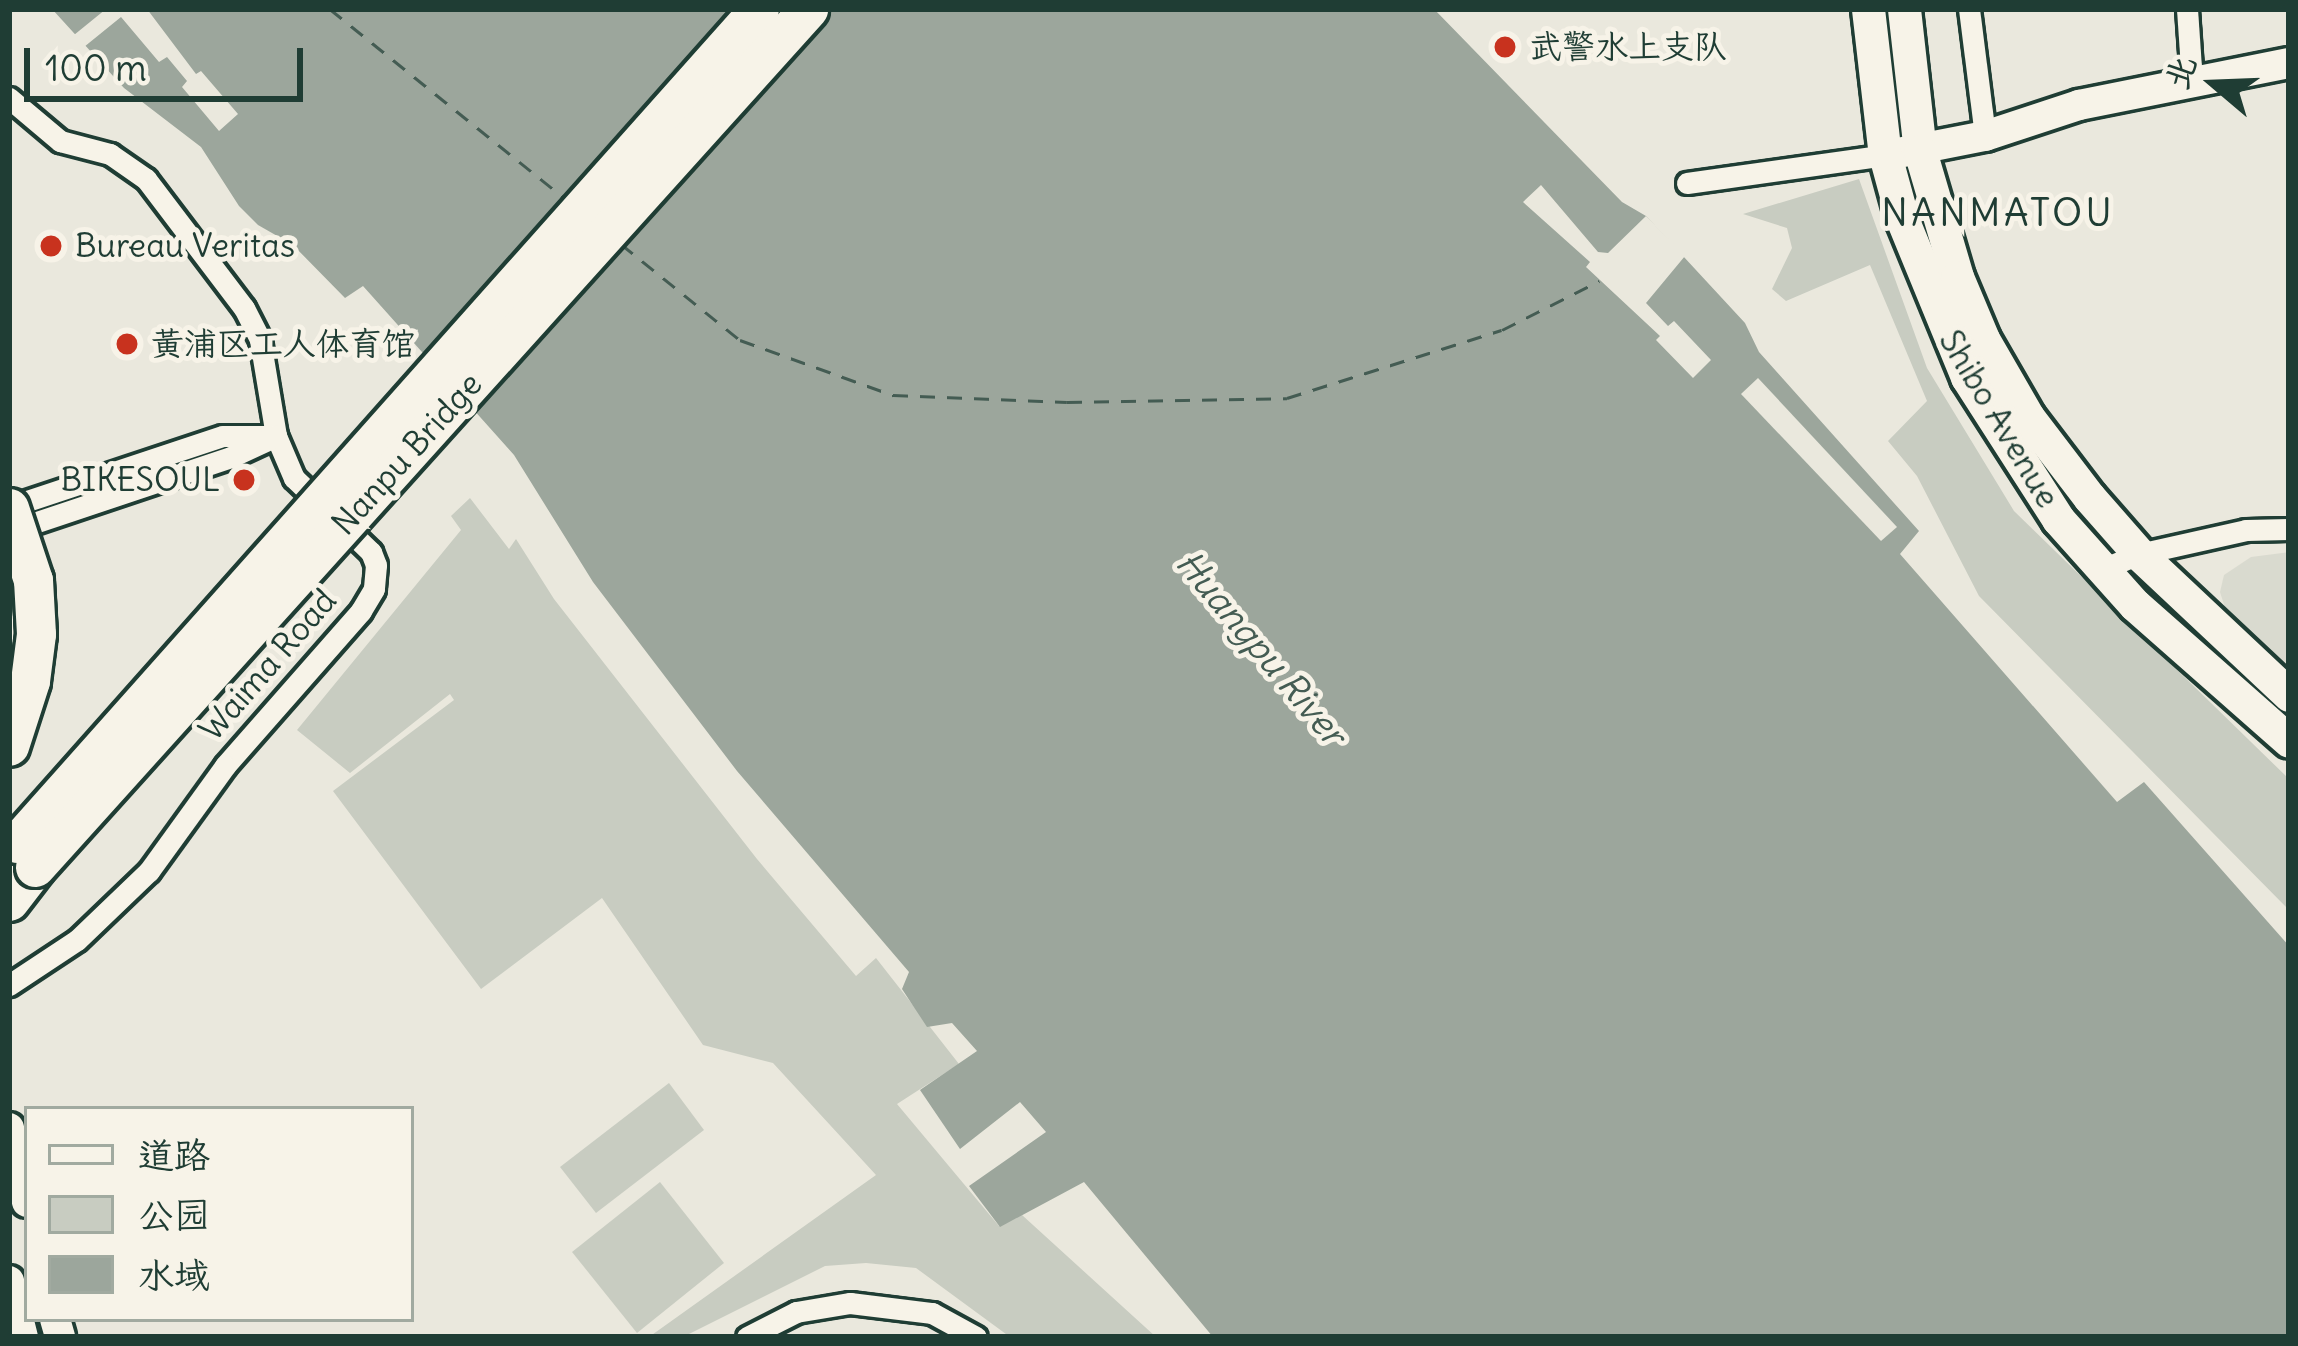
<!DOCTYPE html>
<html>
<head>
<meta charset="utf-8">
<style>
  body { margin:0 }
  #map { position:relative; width:2298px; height:1346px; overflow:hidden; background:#eae8dd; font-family:Delius,"LXGW WenKai TC",sans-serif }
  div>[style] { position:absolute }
  .built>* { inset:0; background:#d9dacf }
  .green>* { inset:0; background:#c8ccc1 }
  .water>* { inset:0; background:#9ca69c }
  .pier>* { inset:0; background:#eae8dd }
  .ferry>* { height:3px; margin-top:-1.5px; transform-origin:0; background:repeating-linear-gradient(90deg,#445c53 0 15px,transparent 0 27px) }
  .roads { filter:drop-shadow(3px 0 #1f3d34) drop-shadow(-3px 0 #1f3d34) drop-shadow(0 3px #1f3d34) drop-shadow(0 -3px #1f3d34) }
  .street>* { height:21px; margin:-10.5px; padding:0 10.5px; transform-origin:10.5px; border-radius:10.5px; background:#f7f3e8 }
  .secondary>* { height:30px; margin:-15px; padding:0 15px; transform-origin:15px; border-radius:15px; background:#f7f3e8 }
  .primary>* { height:33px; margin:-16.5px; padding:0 16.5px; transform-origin:16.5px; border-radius:16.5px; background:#f7f3e8 }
  .highway>* { height:39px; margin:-19.5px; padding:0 19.5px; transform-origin:19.5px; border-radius:19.5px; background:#f7f3e8 }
  .bridges { filter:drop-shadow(3px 0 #1f3d34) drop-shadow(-3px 0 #1f3d34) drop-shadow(0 3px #1f3d34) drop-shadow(0 -3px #1f3d34) }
  .highway-bridge>* { height:39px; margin:-19.5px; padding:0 19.5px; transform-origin:19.5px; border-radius:19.5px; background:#f7f3e8 }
  .dots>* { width:33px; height:33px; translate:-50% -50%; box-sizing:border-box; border:6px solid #f7f3e8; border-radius:50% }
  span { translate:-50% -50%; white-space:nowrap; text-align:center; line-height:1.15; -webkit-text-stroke:10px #f7f3e8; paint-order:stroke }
  .poi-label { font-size:33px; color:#1f3d34 }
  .left { translate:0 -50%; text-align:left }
  .right { translate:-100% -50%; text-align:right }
  .street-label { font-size:33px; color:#1f3d34 }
  .water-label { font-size:36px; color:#445c53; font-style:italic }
  .quarter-label { font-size:39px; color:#1f3d34; letter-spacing:3px }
  .frame { position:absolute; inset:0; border:12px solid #1f3d34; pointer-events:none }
  .legend { position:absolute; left:24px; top:1106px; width:390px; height:216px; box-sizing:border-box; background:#f7f3e8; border:3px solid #a1aaa0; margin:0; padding:15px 21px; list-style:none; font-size:36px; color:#1f3d34 }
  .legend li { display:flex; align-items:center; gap:24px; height:60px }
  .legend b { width:60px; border:3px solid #a1aaa0 }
  .north { position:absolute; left:2154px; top:24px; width:120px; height:120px; -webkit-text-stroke:9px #f7f3e8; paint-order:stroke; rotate:289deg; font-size:33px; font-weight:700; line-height:48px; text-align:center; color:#1f3d34 }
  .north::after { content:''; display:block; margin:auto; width:42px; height:54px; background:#1f3d34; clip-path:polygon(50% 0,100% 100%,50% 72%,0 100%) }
  .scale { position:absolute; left:24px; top:48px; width:279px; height:54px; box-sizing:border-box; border:6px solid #1f3d34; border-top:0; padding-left:15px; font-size:36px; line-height:42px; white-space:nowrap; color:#1f3d34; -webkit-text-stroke:9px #f7f3e8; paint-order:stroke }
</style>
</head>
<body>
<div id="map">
  <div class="built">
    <i style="clip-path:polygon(2289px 552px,2289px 672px,2227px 614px,2220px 592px,2224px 575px,2251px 557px)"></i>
  </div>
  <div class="green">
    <i style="clip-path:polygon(1859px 179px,1927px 368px,2014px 511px,2289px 779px,2289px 910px,1979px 596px,1917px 476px,1888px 441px,1927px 401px,1870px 265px,1786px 301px,1772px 289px,1792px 248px,1787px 228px,1743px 214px)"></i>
    <i style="clip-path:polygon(470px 498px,509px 549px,516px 539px,554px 599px,757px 859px,856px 976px,876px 958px,959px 1064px,897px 1104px,999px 1226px,1022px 1215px,1156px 1337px,1010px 1337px,916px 1268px,866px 1263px,825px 1266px,683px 1337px,649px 1337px,876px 1175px,773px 1063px,703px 1045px,602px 898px,481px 989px,333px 791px,454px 700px,450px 694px,350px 773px,297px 730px,461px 530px,451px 516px)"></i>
    <i style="clip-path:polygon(669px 1083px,704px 1130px,596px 1213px,560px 1167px)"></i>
    <i style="clip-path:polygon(660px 1182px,724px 1263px,637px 1333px,572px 1252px)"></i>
  </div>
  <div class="water">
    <i style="clip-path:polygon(52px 9px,1434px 9px,1622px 202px,1646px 216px,1745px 323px,1759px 352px,1919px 531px,1900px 554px,2117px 802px,2144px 782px,2289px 946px,2289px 1337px,1213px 1337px,1084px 1182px,1000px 1227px,969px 1186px,1046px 1132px,1020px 1102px,960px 1149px,920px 1090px,977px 1051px,952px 1023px,927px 1027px,902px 989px,909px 972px,737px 771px,593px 582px,514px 455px,363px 286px,345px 298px,293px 245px,258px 225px,239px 206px,201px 147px,124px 88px)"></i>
  </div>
  <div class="pier">
    <i style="clip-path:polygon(106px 9px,147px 9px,196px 74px,201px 71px,238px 114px,219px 131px,182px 87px,187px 81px,167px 57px,159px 62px,121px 17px,84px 47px,74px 35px)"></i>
    <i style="clip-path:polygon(1541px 185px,1598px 252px,1608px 253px,1646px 216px,1685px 256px,1646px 303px,1668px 326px,1674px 321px,1711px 360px,1693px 378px,1656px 340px,1660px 336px,1586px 267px,1590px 262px,1523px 202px)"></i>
    <i style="clip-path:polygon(1758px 378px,1897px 527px,1881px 541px,1741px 394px)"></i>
  </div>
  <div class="ferry">
    <i style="left:330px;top:9px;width:304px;rotate:38.9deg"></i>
    <i style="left:621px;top:244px;width:153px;rotate:38.9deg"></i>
    <i style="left:740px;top:340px;width:163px;rotate:19.8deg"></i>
    <i style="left:893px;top:395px;width:174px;rotate:2.3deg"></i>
    <i style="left:1067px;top:402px;width:220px;rotate:-1deg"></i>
    <i style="left:1287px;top:398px;width:225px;rotate:-17.6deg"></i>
    <i style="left:1502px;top:330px;width:109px;rotate:-26.8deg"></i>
  </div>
  <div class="roads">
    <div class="street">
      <i style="left:1969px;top:9px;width:128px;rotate:82.8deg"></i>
      <i style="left:2187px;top:9px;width:73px;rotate:86.1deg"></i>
      <i style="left:9px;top:98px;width:67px;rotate:40.1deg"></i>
      <i style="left:60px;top:141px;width:52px;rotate:14.6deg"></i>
      <i style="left:110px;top:154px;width:44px;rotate:34.8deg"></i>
      <i style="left:146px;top:179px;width:162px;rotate:52.8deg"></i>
      <i style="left:244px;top:308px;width:36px;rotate:63deg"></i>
      <i style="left:260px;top:340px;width:97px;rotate:80.5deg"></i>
      <i style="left:276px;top:436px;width:46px;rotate:66.8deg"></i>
      <i style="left:294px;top:478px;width:107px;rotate:43.9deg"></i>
      <i style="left:371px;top:552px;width:14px;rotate:69deg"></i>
      <i style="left:376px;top:565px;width:24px;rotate:95deg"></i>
      <i style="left:374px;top:589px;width:26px;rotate:121deg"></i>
      <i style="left:361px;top:611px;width:206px;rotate:131.3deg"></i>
      <i style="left:225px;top:766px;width:130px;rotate:125.9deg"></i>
      <i style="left:149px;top:871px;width:100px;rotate:136.2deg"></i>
      <i style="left:77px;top:940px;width:82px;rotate:146.5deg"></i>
      <i style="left:1687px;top:183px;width:200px;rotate:-8deg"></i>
      <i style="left:9px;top:507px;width:225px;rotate:-18.4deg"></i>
      <i style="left:223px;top:436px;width:46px"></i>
      <i style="left:10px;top:531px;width:233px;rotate:-18.5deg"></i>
      <i style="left:231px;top:457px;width:50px;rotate:-25deg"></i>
      <i style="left:2103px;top:569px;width:39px;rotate:-23deg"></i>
      <i style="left:2139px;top:554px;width:110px;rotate:-12.6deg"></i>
      <i style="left:2246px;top:530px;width:43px;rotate:-1.3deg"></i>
      <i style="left:747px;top:1337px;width:55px;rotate:-27deg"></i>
      <i style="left:796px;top:1312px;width:55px;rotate:-9.5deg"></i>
      <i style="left:850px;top:1303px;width:83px;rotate:7deg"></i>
      <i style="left:932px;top:1313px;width:50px;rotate:28.6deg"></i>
    </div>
    <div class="secondary">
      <i style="left:1898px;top:153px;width:89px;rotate:-11.1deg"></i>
      <i style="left:1985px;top:136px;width:99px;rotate:-18.3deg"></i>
      <i style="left:2079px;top:105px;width:214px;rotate:-11.3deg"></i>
      <i style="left:9px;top:1128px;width:76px;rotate:76.3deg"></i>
      <i style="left:9px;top:1281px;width:58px;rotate:76deg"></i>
      <i style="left:55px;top:1319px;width:19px;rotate:74deg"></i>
    </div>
    <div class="primary">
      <i style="left:1868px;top:9px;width:147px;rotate:83.4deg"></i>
      <i style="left:1885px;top:155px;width:68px;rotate:74.7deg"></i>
      <i style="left:1903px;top:221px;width:169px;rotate:67.7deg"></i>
      <i style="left:1967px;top:377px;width:169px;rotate:57.3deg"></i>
      <i style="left:2058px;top:519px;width:115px;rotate:48.2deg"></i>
      <i style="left:2135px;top:605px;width:205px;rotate:41.4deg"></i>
      <i style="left:1904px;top:9px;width:143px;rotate:83.6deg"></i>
      <i style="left:1920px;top:151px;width:131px;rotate:73.6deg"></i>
      <i style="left:1957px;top:277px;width:67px;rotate:67.2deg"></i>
      <i style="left:1983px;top:339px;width:90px;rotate:60deg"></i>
      <i style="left:2028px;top:417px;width:101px;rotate:52.7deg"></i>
      <i style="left:2089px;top:497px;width:76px;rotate:48.7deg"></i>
      <i style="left:2139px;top:554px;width:206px;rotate:43.2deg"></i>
    </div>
    <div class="highway">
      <i style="left:9px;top:565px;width:61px;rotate:81.5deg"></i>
      <i style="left:18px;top:625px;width:55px;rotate:99.5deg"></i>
      <i style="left:9px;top:901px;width:43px;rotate:-52.6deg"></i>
    </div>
  </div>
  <div class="bridges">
    <div class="highway-bridge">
      <i style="left:9px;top:508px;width:76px;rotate:71.6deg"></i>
      <i style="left:33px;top:580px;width:54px;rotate:86.8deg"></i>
      <i style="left:36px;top:634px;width:47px;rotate:97.3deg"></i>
      <i style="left:30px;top:681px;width:68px;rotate:107.9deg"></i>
      <i style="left:17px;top:843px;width:1116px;rotate:-48.34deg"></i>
      <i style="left:35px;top:867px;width:1155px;rotate:-47.98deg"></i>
    </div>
  </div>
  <div class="dots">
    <i style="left:1505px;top:47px;background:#c8321e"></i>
    <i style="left:51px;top:246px;background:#c8321e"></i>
    <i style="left:127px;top:344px;background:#c8321e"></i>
    <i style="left:244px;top:480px;background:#c8321e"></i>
  </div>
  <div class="poi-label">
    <span class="left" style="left:1529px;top:47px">武警水上支队</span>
    <span class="left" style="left:75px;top:246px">Bureau Veritas</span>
    <span class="left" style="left:151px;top:344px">黄浦区工人体育馆</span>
    <span class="right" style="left:220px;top:480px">BIKESOUL</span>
  </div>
  <div class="street-label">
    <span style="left:1999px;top:419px;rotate:59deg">Shibo Avenue</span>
    <span style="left:407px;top:454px;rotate:-48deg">Nanpu Bridge</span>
    <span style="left:268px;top:665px;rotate:-49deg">Waima Road</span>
  </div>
  <div class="water-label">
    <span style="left:1261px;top:648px;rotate:50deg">Huangpu River</span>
  </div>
  <div class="quarter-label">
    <span style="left:1998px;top:213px">NANMATOU</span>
  </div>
  <div class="frame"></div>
  <ul class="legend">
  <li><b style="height:15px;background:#f7f3e8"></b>道路</li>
  <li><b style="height:33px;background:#c8ccc1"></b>公园</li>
  <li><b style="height:33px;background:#9ca69c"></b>水域</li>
  </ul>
  <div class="north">北</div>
  <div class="scale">100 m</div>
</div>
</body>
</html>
